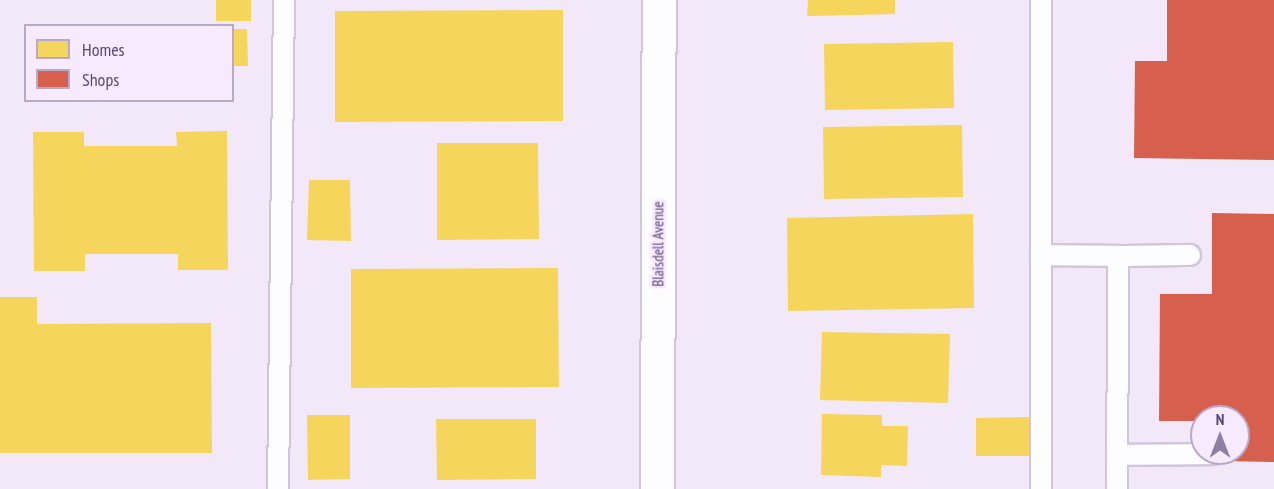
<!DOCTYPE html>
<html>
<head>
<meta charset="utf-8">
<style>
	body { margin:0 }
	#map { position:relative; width:1274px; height:489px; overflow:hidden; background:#f2e8f8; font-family:"PT Sans Narrow",sans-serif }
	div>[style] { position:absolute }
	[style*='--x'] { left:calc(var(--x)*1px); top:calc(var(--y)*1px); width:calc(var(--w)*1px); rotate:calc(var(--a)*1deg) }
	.homes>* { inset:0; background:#f6d55c }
	.shops>* { inset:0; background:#d6604d }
	.roads { filter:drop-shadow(2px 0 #d0c6d9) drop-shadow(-2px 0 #d0c6d9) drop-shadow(0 2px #d0c6d9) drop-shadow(0 -2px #d0c6d9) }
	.lane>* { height:20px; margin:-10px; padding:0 10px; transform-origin:10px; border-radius:10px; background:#fdfcfe }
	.secondary>* { height:33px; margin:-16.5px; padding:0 16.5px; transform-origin:16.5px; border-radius:16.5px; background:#fdfcfe }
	span { translate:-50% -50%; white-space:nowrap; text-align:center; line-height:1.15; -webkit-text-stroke:6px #f7eaff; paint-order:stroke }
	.street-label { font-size:15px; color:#5a4777 }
	.legend { position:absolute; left:24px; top:24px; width:210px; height:78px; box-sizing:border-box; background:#f7eaff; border:2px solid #b8a9c9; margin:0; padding:8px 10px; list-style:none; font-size:18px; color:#5a4777 }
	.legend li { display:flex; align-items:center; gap:12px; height:30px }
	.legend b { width:30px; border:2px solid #b8a9c9 }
	.north { position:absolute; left:1190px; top:405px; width:60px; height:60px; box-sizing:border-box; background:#f7eaff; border:2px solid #b8a9c9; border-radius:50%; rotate:0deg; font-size:16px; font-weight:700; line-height:24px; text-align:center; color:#5a4777 }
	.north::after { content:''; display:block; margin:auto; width:21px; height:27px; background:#8f7fa4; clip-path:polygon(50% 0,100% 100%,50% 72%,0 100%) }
</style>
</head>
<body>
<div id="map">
	<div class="homes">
		<div style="clip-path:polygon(216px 0,251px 0,251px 21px,216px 21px)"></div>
		<div style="clip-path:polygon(808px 0,895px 0,895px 14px,807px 16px)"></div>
		<div style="clip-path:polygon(563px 10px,563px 121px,335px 122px,335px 11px)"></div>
		<div style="clip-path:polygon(232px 29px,247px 29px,248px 66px,232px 66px)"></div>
		<div style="clip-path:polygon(953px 42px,954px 108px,825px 110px,824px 44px)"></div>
		<div style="clip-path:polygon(962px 125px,963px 197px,824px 199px,823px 127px)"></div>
		<div style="clip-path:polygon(227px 131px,228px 270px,178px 270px,178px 254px,85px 254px,85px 271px,34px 271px,33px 132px,84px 132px,84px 146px,177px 146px,176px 132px)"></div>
		<div style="clip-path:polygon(437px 143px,538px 143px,539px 239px,437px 240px)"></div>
		<div style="clip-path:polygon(309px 180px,350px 180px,351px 241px,307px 240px)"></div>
		<div style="clip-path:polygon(973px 214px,974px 308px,788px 311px,787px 218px)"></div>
		<div style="clip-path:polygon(558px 268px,559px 387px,351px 388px,351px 269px)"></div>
		<div style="clip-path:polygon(0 297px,37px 297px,37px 324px,211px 323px,212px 453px,0 453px)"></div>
		<div style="clip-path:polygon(822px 332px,950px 334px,948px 403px,820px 400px)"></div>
		<div style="clip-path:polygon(822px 414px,882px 415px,882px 426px,908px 426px,907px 466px,881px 465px,881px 477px,821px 475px)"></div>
		<div style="clip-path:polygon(307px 415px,350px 415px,350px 479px,308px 480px)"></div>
		<div style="clip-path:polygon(1031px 417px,1031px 456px,976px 456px,976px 418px)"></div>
		<div style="clip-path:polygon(436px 419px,536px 419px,536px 479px,437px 480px)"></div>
	</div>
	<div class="shops">
		<div style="clip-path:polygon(1167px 0,1274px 0,1274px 160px,1134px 158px,1135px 61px,1167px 61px)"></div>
		<div style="clip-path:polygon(1212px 213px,1274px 214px,1274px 462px,1224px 461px,1224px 453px,1238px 453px,1238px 417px,1202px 417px,1202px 421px,1159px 421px,1160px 294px,1212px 294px)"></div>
	</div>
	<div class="roads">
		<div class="lane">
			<div style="--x:1041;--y:0;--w:489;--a:90"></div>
			<div style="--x:1041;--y:255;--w:77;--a:0.7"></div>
			<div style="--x:1118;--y:256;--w:233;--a:90.2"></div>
			<div style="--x:1118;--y:256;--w:72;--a:-0.8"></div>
			<div style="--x:1117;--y:455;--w:96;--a:-0.6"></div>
			<div style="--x:278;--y:489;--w:489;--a:-89.3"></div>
		</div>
		<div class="secondary">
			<div style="--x:657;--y:489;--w:489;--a:-89.8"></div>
		</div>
	</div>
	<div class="street-label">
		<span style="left:658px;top:244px;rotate:-90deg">Blaisdell Avenue</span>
	</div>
	<ul class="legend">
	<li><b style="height:16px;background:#f6d55c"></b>Homes</li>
	<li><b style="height:16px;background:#d6604d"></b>Shops</li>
	</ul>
	<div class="north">N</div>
</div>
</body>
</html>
